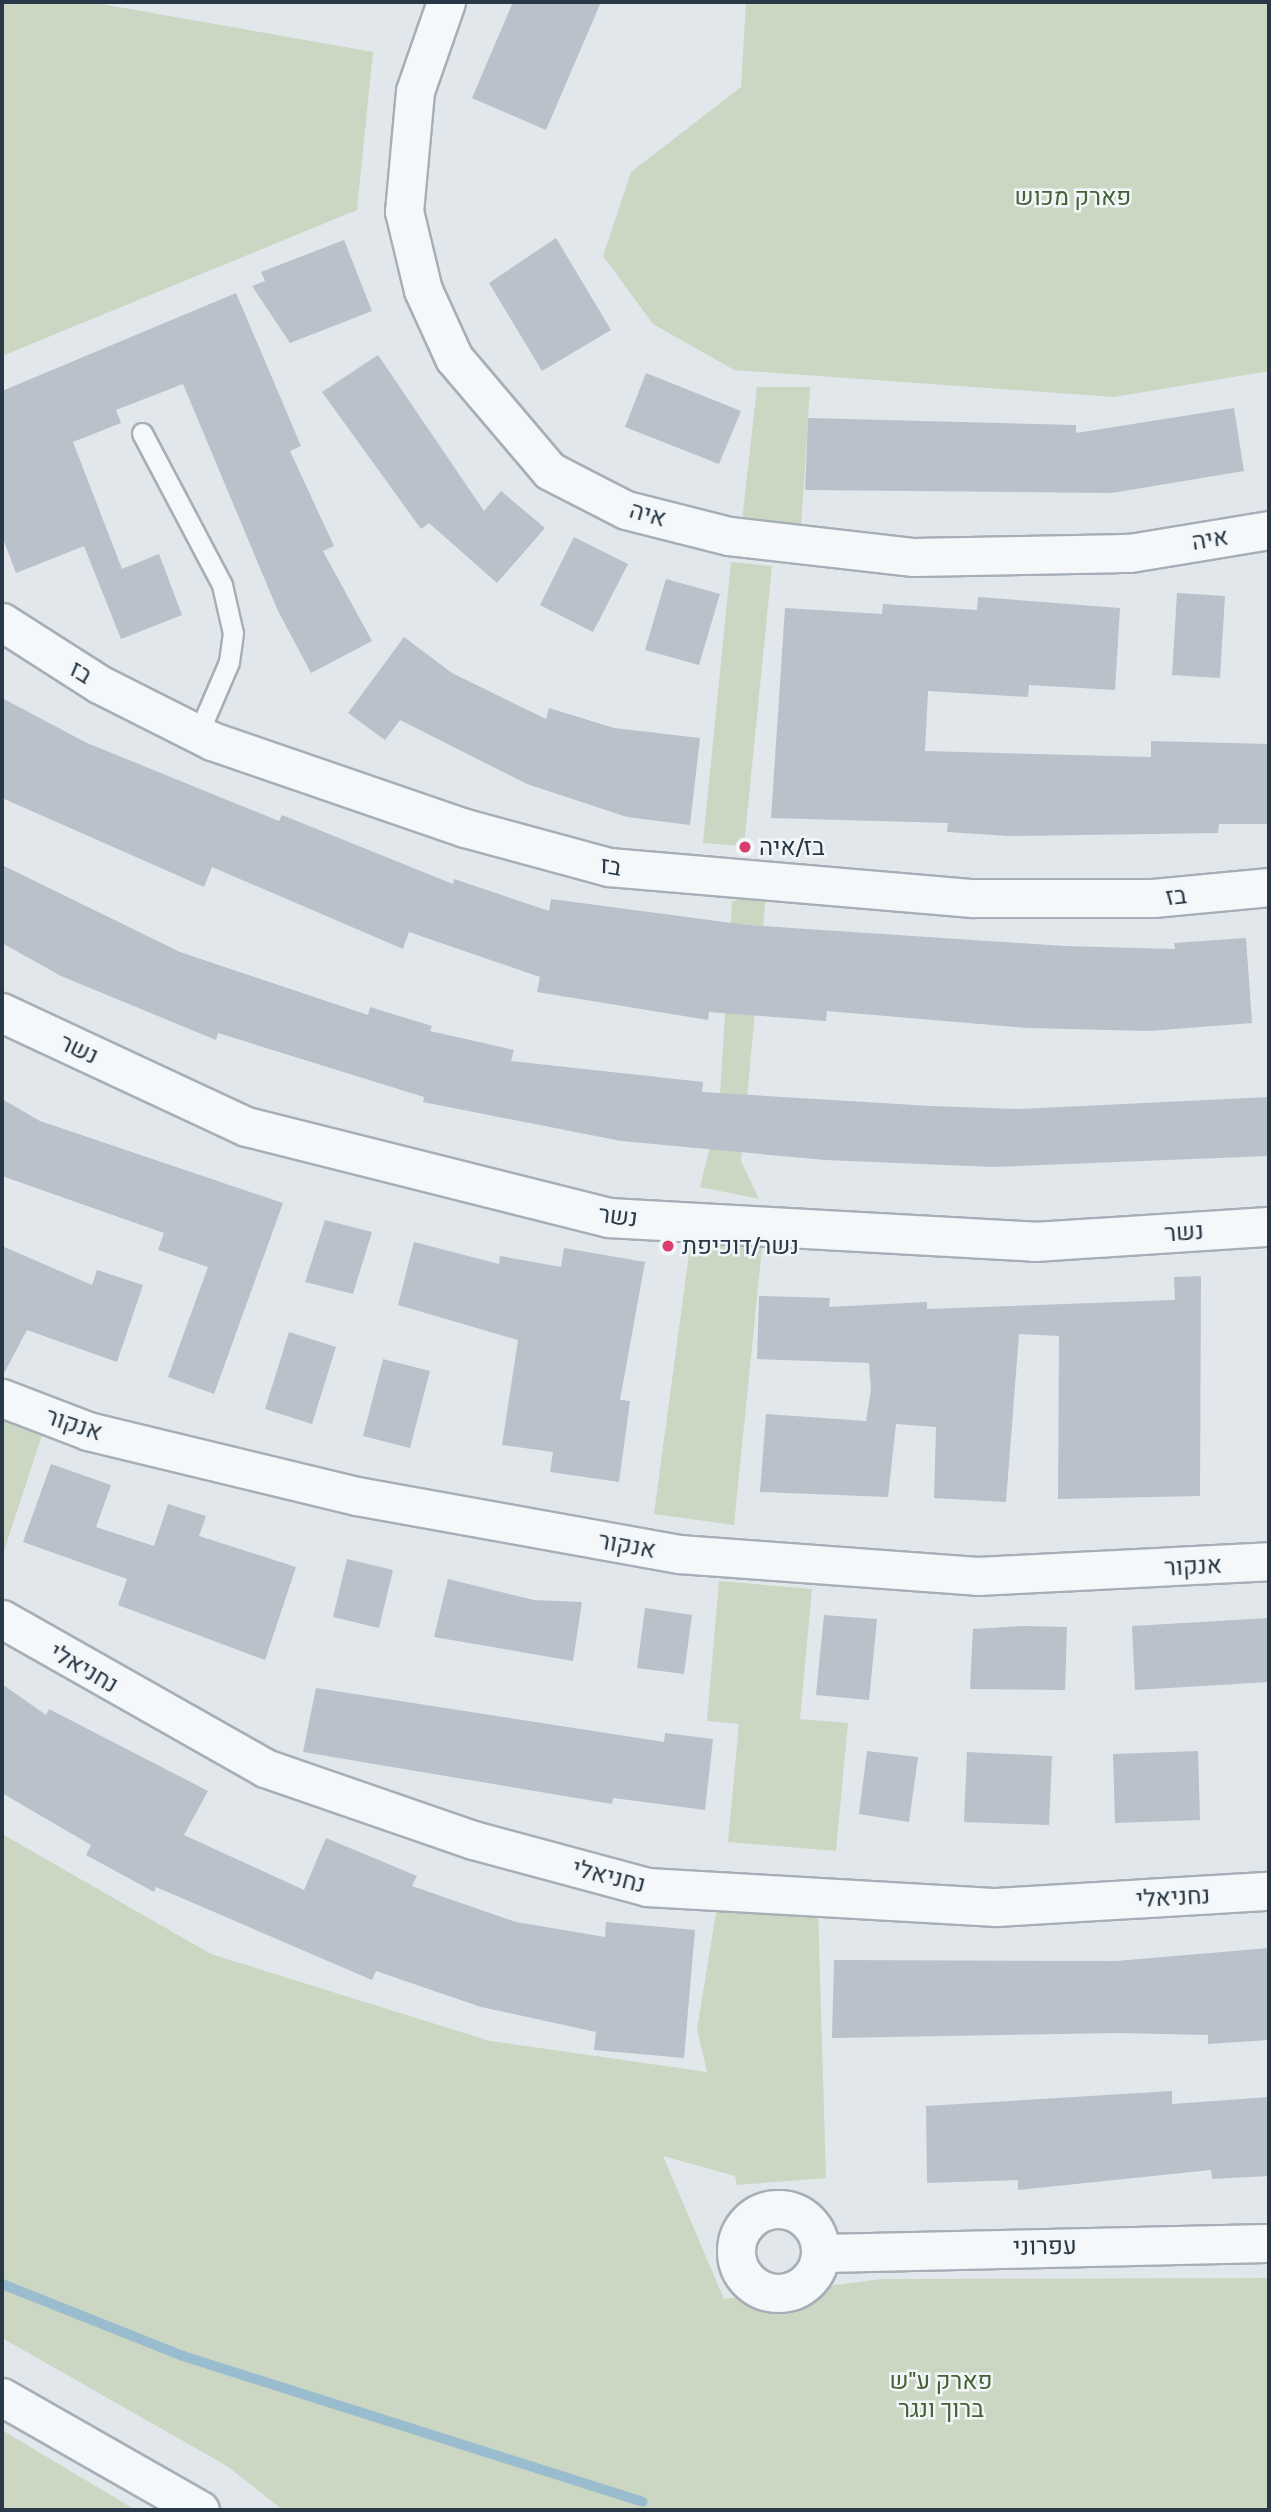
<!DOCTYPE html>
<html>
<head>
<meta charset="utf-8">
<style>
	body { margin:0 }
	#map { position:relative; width:1271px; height:2512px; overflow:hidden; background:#e2e7ec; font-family:Cabin,Heebo,sans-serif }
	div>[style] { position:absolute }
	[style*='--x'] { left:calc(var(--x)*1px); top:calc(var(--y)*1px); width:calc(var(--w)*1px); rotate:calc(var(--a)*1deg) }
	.green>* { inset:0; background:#cbd7c2 }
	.stream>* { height:10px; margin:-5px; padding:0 5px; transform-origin:5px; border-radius:5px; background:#9abccf }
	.building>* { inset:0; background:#b9c1ca }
	.roads { filter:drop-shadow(2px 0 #a6afb7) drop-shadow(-2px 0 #a6afb7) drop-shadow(0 2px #a6afb7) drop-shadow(0 -2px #a6afb7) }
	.service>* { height:19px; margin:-9.5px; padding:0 9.5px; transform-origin:9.5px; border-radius:9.5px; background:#f5f8fa }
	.minor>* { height:37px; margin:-18.5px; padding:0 18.5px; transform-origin:18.5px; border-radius:18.5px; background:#f5f8fa }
	.minor>.ring { margin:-18.5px; padding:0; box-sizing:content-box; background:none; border:37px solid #f5f8fa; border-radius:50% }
	.tertiary>* { height:38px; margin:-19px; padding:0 19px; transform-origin:19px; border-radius:19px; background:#f5f8fa }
	.dots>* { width:19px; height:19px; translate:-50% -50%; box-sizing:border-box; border:4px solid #f2f6f9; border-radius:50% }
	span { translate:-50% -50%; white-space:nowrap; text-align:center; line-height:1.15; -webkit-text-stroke:5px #f2f6f9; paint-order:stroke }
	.park-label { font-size:24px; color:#446334 }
	.street-label { font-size:24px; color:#283846 }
	.poi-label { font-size:24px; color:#283846 }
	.left { translate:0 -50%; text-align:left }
	.frame { position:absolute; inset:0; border:4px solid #283846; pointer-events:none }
</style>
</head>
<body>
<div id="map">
	<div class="green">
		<div style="clip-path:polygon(2px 2px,90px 2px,373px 52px,357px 210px,2px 356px)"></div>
		<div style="clip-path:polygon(746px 2px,1269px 2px,1269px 371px,1114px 397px,734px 370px,653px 324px,603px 256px,631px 172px,741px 87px)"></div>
		<div style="clip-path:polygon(757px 387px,810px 387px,801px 529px,742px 521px)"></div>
		<div style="clip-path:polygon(731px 562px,772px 566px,744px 846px,703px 843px)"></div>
		<div style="clip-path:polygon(767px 884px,741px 1161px,759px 1199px,700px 1187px,719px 1110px,732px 902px)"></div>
		<div style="clip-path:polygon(691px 1239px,762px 1248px,734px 1525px,654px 1514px)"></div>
		<div style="clip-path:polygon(2px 1417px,43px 1432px,2px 1557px)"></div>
		<div style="clip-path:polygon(719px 1581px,812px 1589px,800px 1719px,848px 1723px,836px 1851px,728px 1842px,739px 1724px,707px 1721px)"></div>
		<div style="clip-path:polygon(2px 1834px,211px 1954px,490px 2041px,707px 2072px,697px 2029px,717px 1907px,818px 1908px,826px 2178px,737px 2185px,735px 2176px,663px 2156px,724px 2299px,882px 2279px,1269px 2278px,1269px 2510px,283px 2510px,227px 2466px,2px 2338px)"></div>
		<div style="clip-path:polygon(2px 2430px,129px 2506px,136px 2510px,2px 2510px)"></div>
	</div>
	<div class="stream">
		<div style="--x:2;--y:2284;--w:195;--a:21.7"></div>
		<div style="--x:183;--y:2356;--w:482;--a:17.6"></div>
	</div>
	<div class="building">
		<div style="clip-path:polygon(513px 2px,601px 2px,546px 130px,472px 98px)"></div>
		<div style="clip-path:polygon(556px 238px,611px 330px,542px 371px,489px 283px)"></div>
		<div style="clip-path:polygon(344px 240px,372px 311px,290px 343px,252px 286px,265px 281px,261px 272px)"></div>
		<div style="clip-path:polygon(236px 293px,301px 446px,290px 451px,334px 546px,323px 551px,372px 641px,311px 673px,278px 611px,183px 384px,116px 410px,121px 423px,73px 442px,122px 569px,159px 554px,182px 615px,121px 639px,84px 546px,16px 573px,2px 536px,2px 391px)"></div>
		<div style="clip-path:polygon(378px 355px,484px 511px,501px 491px,545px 528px,497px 583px,429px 523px,421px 529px,322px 392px)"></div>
		<div style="clip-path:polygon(646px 373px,741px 411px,719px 464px,625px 427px)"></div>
		<div style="clip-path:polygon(1234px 408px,1244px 471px,1112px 493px,805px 490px,808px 418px,1076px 425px,1076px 433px)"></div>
		<div style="clip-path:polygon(574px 537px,628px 564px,593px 632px,540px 605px)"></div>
		<div style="clip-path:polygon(666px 579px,720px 594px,699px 665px,645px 650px)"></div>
		<div style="clip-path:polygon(1177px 593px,1225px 596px,1220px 678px,1172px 675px)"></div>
		<div style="clip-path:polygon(978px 597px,1120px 608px,1115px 690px,1029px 685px,1028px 697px,928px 691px,925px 751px,1151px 757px,1151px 741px,1269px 744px,1269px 824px,1219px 824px,1218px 833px,1009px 836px,947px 832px,948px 823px,771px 818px,785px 608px,882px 614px,883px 604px,977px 610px)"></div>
		<div style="clip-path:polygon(404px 637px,452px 673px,546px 719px,549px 708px,614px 728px,700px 738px,690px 825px,627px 817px,527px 784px,400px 720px,385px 740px,348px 713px)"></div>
		<div style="clip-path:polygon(2px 698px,87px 743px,279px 821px,282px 815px,453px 884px,454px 879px,549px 911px,551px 899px,747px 925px,1064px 946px,1175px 949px,1174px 943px,1246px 938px,1252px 1023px,1149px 1031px,1028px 1028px,827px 1011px,826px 1021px,709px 1012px,708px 1020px,537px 992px,540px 977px,409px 932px,403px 949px,212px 867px,204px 887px,2px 798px)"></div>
		<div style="clip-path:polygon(2px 865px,180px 952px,368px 1015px,370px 1007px,432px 1026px,430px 1031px,514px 1050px,511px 1061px,703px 1082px,702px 1092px,931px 1106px,1020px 1109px,1269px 1097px,1269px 1156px,994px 1167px,825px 1160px,621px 1141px,423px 1102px,424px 1097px,218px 1033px,216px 1040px,61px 976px,2px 943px)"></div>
		<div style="clip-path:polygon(2px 1099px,40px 1121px,283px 1203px,214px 1394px,168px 1377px,208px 1267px,158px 1250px,164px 1233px,2px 1176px)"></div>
		<div style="clip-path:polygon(325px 1220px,372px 1232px,353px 1294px,305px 1282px)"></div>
		<div style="clip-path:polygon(414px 1242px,499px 1264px,500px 1256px,561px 1267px,564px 1248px,645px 1262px,620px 1400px,630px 1401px,619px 1482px,550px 1472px,553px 1452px,502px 1445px,518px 1340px,398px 1305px)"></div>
		<div style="clip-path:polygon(2px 1246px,92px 1285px,97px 1270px,143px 1285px,117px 1362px,27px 1330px,2px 1377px)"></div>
		<div style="clip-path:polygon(1201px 1276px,1200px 1496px,1058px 1499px,1059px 1336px,1019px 1334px,1006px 1502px,934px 1498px,936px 1427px,896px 1424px,888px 1497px,760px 1492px,766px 1414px,866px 1421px,871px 1390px,869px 1363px,757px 1359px,759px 1296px,830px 1298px,829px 1307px,927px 1302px,927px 1309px,1175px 1300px,1174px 1277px)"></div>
		<div style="clip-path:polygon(289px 1332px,336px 1347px,312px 1424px,265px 1409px)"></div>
		<div style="clip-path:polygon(383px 1359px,430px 1371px,410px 1448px,363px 1436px)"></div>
		<div style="clip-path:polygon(51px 1464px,111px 1485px,96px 1527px,154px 1546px,168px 1504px,206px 1516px,199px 1536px,296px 1567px,265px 1660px,118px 1605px,127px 1579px,23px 1542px)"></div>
		<div style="clip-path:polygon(347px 1559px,393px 1570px,379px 1628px,333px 1617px)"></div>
		<div style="clip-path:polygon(448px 1579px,534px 1600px,582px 1602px,573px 1661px,434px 1637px)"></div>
		<div style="clip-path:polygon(645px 1608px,692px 1615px,684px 1674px,637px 1668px)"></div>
		<div style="clip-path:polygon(824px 1615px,877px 1619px,869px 1700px,816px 1695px)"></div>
		<div style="clip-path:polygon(1269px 1618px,1269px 1682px,1135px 1690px,1132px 1626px)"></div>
		<div style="clip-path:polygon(1024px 1626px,1067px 1627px,1065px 1690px,970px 1689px,973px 1629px)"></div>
		<div style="clip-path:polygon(2px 1684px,46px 1715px,49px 1709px,208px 1791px,184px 1835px,304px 1890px,326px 1838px,417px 1876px,412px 1886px,516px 1922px,605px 1937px,606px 1922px,695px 1930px,684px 2058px,594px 2050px,596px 2032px,481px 2007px,376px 1971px,372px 1980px,156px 1887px,154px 1892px,86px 1855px,91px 1845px,2px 1793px)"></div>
		<div style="clip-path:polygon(316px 1688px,664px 1742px,665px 1733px,713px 1739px,705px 1810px,613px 1798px,612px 1804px,303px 1752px)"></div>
		<div style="clip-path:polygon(867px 1751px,918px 1757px,909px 1822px,859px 1814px)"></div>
		<div style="clip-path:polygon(1198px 1751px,1200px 1820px,1115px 1823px,1113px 1754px)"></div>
		<div style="clip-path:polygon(967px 1752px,1052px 1756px,1049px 1825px,964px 1822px)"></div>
		<div style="clip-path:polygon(1269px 1948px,1269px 2040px,1208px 2044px,1208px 2035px,1117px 2033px,832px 2038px,834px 1960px,1116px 1961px)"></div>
		<div style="clip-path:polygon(1172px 2091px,1172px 2104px,1269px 2097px,1269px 2176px,1212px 2179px,1211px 2170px,1018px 2190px,1018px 2180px,927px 2183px,926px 2106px)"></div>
	</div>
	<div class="roads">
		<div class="service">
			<div style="--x:142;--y:433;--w:172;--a:62.2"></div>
			<div style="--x:222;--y:585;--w:49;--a:77.1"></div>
			<div style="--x:233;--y:633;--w:29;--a:98"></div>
			<div style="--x:229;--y:662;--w:78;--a:113.3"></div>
		</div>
		<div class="minor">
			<div style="--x:446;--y:2;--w:94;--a:109.2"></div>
			<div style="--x:415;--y:91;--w:121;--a:95.2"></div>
			<div style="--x:404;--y:211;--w:81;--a:76.5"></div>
			<div style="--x:423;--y:290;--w:75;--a:65.5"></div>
			<div style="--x:454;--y:358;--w:148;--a:49.7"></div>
			<div style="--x:550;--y:471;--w:85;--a:27.2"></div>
			<div style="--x:626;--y:510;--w:106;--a:14.2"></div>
			<div style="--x:729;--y:536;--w:186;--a:6.5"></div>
			<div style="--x:914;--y:557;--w:216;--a:-1.1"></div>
			<div style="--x:1130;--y:553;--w:141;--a:-9.4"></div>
			<div style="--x:2;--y:622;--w:115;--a:32.6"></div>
			<div style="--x:99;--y:684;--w:127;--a:26.8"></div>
			<div style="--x:212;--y:741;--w:268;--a:19"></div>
			<div style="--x:465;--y:828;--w:149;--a:15.2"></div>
			<div style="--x:609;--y:867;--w:365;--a:4.9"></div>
			<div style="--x:973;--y:898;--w:180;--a:0"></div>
			<div style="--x:1153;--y:898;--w:117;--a:-5.4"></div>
			<div style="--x:2;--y:1398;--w:92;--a:21"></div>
			<div style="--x:88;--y:1431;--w:277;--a:13.6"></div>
			<div style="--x:357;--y:1496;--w:327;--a:10.2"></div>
			<div style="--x:679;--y:1554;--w:299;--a:4.2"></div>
			<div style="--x:977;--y:1576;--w:292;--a:-2.9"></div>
			<div style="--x:2;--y:1619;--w:302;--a:29.5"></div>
			<div style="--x:265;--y:1768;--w:220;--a:19.1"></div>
			<div style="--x:473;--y:1840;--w:180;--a:15.1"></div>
			<div style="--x:647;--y:1887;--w:350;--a:3.3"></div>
			<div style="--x:996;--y:1907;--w:273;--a:-3.4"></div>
			<div class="ring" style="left:736px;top:2209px;width:47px;height:47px"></div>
			<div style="--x:821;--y:2253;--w:448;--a:-1.3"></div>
			<div style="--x:2;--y:2397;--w:228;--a:29.7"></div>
		</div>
		<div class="tertiary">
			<div style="--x:2;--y:1013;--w:270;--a:25"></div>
			<div style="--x:247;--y:1127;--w:373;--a:14.1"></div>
			<div style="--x:609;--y:1218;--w:427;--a:3.2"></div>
			<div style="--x:1035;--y:1242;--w:234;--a:-3.7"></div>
		</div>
	</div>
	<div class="dots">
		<div style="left:745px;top:847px;background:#dc3c6d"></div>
		<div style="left:668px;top:1246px;background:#dc3c6d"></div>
	</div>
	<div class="park-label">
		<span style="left:1073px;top:197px">פארק מכוש</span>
		<span style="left:941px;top:2395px">פארק ע"ש<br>ברוך ונגר</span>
	</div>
	<div class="street-label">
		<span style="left:648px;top:514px;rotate:16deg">איה</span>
		<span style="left:1210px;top:539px;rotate:-9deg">איה</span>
		<span style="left:81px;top:672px;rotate:32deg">בז</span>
		<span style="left:611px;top:866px;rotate:10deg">בז</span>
		<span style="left:1176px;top:896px;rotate:-6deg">בז</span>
		<span style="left:79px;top:1049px;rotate:25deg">נשר</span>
		<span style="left:618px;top:1216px;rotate:7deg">נשר</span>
		<span style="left:1184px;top:1232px;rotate:-4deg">נשר</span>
		<span style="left:74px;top:1424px;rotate:18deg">אנקור</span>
		<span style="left:627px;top:1545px;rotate:10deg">אנקור</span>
		<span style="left:1193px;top:1566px;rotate:-3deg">אנקור</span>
		<span style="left:84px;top:1668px;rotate:30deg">נחניאלי</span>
		<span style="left:609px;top:1876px;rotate:14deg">נחניאלי</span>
		<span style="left:1173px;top:1897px;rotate:-3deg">נחניאלי</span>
		<span style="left:1045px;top:2246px;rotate:-1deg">עפרוני</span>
	</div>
	<div class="poi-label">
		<span class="left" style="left:759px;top:847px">בז/איה</span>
		<span class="left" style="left:682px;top:1246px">נשר/דוכיפת</span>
	</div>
	<div class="frame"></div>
</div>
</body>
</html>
